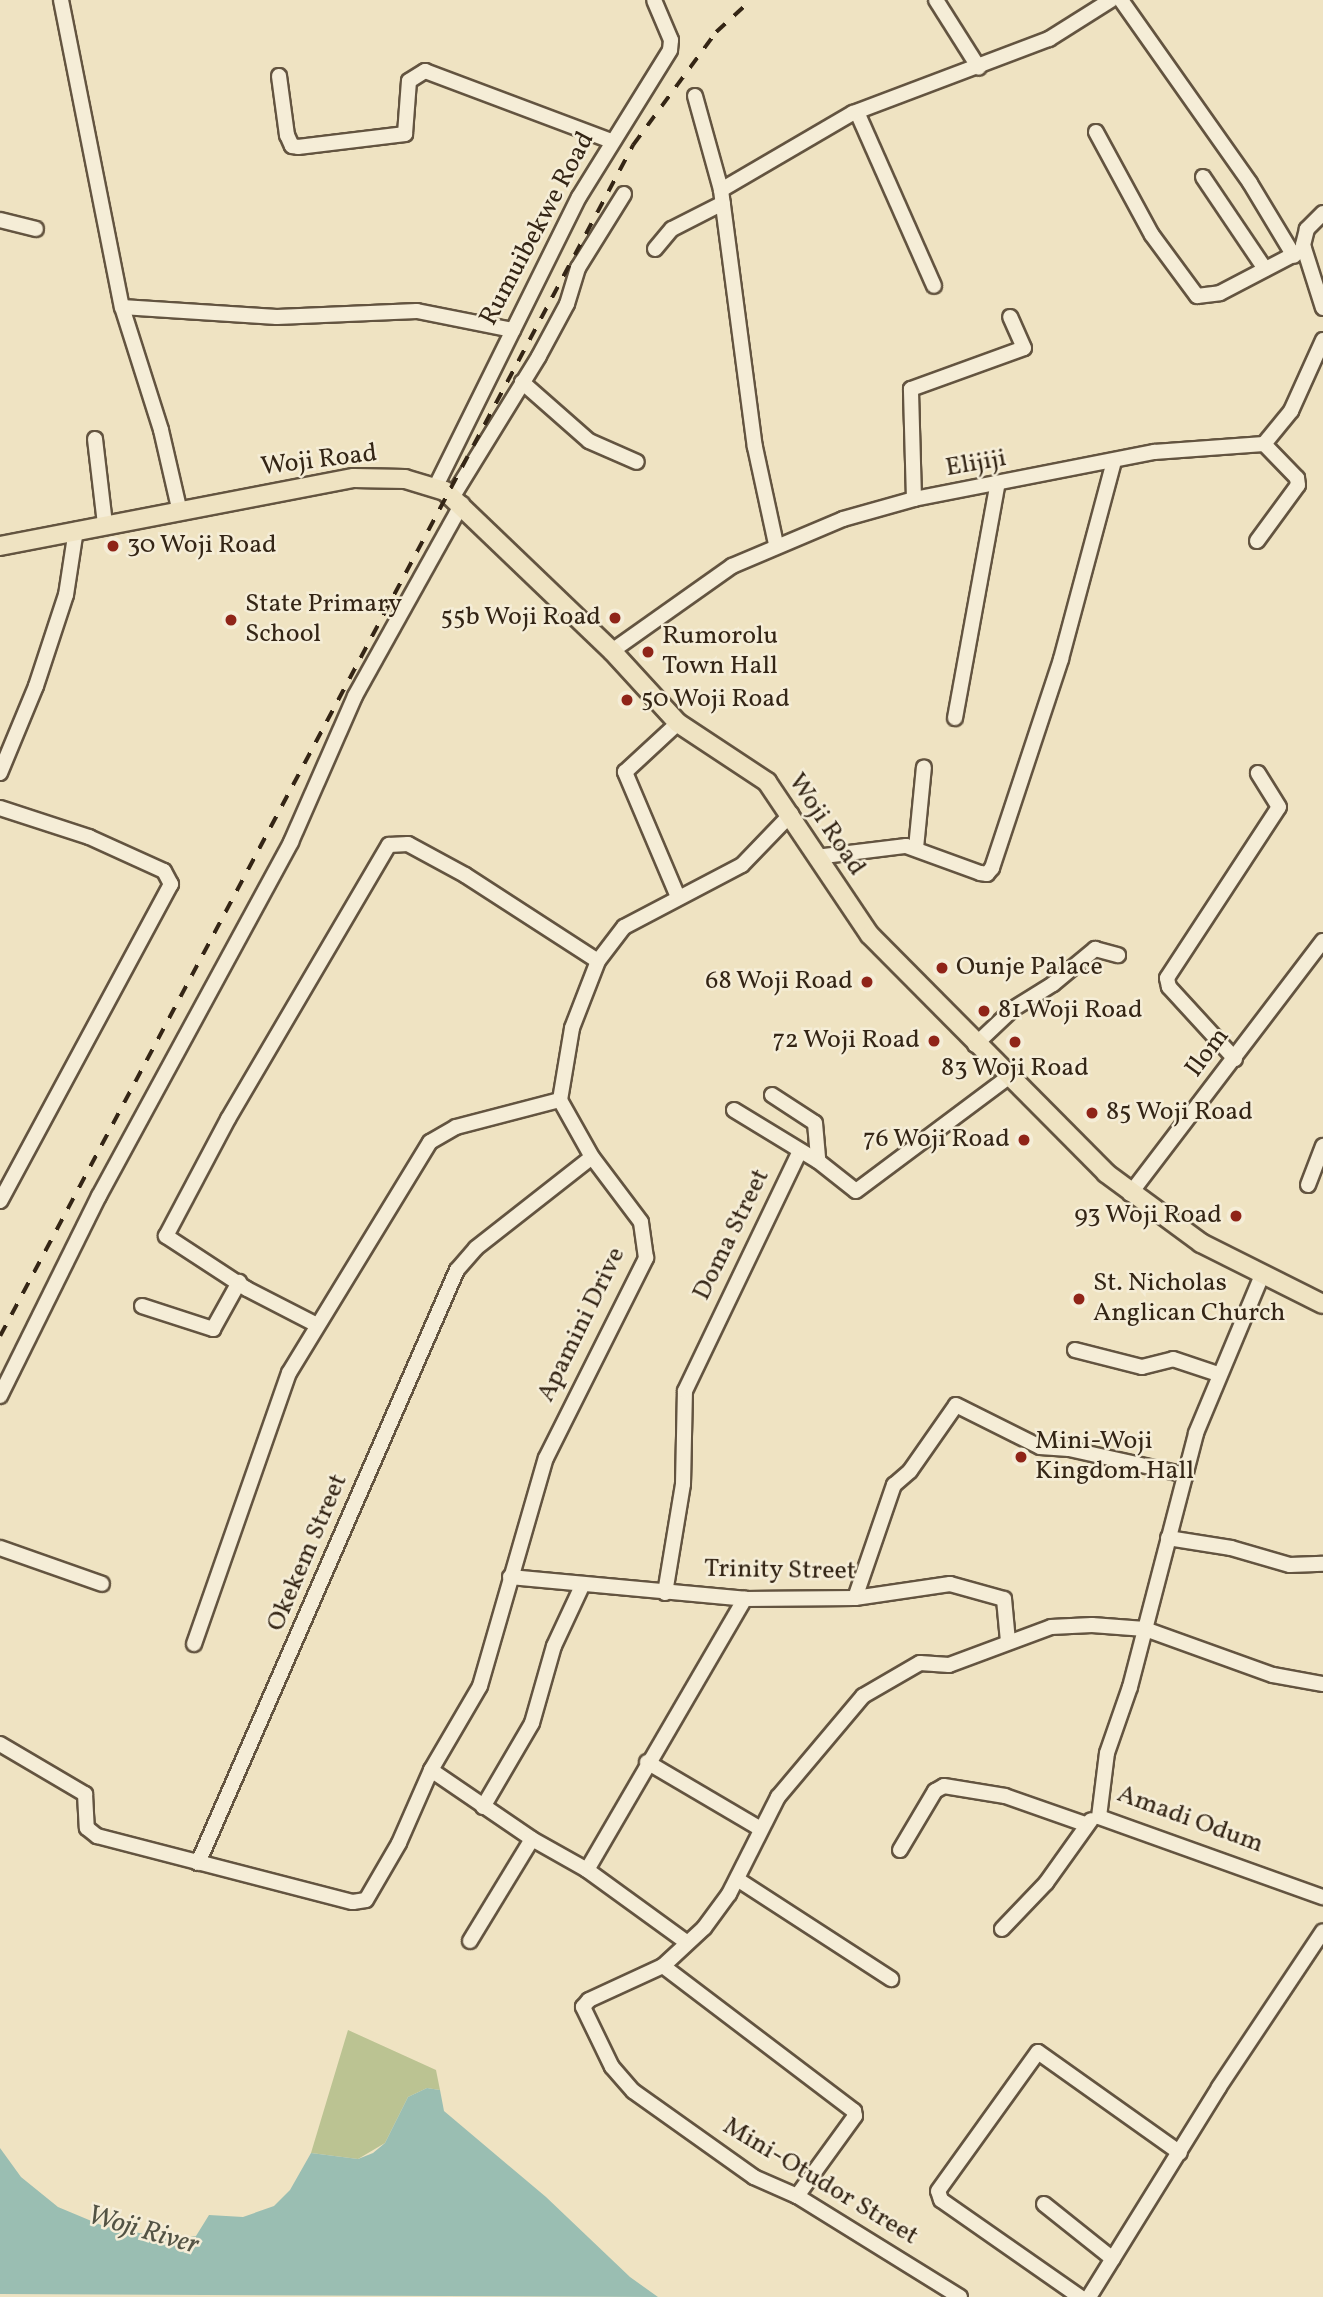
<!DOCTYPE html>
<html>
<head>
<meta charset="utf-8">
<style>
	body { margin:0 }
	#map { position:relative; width:1323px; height:2297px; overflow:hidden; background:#efe3c2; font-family:Vollkorn,serif }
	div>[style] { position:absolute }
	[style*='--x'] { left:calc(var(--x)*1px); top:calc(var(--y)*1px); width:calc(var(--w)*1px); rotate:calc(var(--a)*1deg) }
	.green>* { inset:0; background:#bbc392 }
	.water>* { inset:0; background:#9abeb2 }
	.roads { filter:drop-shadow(2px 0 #635440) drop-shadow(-2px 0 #635440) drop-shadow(0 2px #635440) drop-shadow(0 -2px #635440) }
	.minor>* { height:14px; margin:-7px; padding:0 7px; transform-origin:7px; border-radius:7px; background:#f5edd7 }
	.major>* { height:18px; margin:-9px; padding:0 9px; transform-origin:9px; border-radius:9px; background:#efe3c2 }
	.rail>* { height:3.5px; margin-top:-1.75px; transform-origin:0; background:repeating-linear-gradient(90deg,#342515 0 12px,transparent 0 24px) }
	.dots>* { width:19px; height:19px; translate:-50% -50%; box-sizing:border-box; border:4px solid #f5edd7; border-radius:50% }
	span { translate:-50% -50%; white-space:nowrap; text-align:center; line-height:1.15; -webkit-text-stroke:5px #f5edd7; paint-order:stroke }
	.street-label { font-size:26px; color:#342515 }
	.poi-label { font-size:26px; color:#342515 }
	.left { translate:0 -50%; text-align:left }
	.right { translate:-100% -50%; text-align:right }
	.water-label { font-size:28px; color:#535344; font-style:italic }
</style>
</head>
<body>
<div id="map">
	<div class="green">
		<div style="clip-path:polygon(348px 2030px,436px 2070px,440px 2090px,427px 2088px,408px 2097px,385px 2143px,358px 2159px,311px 2153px)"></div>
	</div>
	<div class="water">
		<div style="clip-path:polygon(427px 2088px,440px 2090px,444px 2111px,546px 2197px,630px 2277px,658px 2297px,0 2294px,0 2148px,21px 2177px,58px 2207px,101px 2225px,173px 2240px,196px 2236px,209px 2215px,243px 2217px,274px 2206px,290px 2190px,311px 2153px,358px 2159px,373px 2153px,385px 2143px,408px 2097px)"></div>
	</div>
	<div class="roads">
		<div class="minor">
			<div style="--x:61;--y:0;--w:313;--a:78.8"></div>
			<div style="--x:122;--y:307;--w:129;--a:72.4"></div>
			<div style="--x:161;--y:430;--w:80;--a:77"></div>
			<div style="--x:936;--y:0;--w:80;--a:57.7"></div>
			<div style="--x:1121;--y:0;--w:224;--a:54.8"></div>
			<div style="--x:1250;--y:183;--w:85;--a:58.9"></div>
			<div style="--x:279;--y:76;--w:60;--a:82.3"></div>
			<div style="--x:287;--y:135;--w:12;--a:66"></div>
			<div style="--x:292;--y:146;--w:6;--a:9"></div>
			<div style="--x:298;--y:147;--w:108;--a:-6.9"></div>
			<div style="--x:405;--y:134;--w:53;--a:-85.7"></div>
			<div style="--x:409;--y:81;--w:19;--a:-32"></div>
			<div style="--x:425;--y:71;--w:199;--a:20.6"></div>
			<div style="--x:695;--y:96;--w:98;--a:74.5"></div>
			<div style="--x:721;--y:190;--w:259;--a:82.5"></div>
			<div style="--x:755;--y:447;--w:99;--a:77.8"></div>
			<div style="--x:857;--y:112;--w:190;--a:66.1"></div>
			<div style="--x:1096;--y:132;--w:117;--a:61.5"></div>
			<div style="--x:1152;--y:235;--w:76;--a:53.6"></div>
			<div style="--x:1197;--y:296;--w:23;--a:-7"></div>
			<div style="--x:1220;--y:293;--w:95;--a:-27.6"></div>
			<div style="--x:1203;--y:177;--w:111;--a:56"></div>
			<div style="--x:721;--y:190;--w:153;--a:-30.3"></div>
			<div style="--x:853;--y:113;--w:210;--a:-20.7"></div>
			<div style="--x:1049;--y:39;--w:73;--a:-32.2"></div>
			<div style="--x:1323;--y:213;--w:23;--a:135"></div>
			<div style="--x:1307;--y:229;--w:16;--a:104"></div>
			<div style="--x:1303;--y:245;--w:66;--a:72.4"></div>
			<div style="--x:0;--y:220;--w:37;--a:14"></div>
			<div style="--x:655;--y:249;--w:26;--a:-50"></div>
			<div style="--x:672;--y:229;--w:57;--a:-27"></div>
			<div style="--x:122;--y:307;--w:155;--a:3.7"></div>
			<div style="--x:277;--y:317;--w:140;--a:-2.5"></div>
			<div style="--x:417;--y:311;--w:98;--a:11.2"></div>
			<div style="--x:522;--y:382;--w:89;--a:41.4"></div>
			<div style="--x:589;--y:441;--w:52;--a:23.6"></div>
			<div style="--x:95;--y:439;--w:86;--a:83.3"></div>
			<div style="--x:436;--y:486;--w:322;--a:-63.7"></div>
			<div style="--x:579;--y:197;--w:173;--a:-58.2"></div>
			<div style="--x:670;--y:50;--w:10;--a:-84"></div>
			<div style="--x:671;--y:40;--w:43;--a:-113"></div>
			<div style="--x:453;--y:496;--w:164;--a:-58.4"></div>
			<div style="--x:539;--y:356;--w:59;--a:-61.7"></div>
			<div style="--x:567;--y:304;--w:38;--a:-73"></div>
			<div style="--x:578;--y:268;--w:87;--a:-58.1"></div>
			<div style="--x:914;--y:499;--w:110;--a:-91.6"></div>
			<div style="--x:911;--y:389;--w:120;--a:-19.9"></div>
			<div style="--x:1024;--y:348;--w:34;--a:-114"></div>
			<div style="--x:1257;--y:541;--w:69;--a:-53.8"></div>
			<div style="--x:1298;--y:485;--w:7;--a:-98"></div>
			<div style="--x:1297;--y:478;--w:47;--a:-134.1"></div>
			<div style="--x:612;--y:651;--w:147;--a:-35.3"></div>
			<div style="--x:732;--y:566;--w:121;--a:-22.9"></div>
			<div style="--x:843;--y:519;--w:74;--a:-15.7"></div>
			<div style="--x:914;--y:499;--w:245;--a:-11.1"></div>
			<div style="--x:1154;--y:452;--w:110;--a:-4.2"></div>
			<div style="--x:1264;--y:444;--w:43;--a:-50.7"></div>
			<div style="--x:1291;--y:411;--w:78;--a:-65.7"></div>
			<div style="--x:955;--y:718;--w:236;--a:-79.7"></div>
			<div style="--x:0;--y:773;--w:94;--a:-67.5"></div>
			<div style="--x:36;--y:686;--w:96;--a:-71.8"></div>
			<div style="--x:66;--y:595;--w:66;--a:-81.3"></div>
			<div style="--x:0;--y:808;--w:94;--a:18"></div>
			<div style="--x:89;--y:837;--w:82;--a:24.4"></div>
			<div style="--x:164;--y:871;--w:15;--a:62"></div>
			<div style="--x:171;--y:884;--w:360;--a:118.3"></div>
			<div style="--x:916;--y:848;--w:81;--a:-84.4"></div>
			<div style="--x:816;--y:857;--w:91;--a:-7"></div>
			<div style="--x:906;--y:846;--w:79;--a:20"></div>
			<div style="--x:980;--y:873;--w:7;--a:8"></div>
			<div style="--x:987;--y:874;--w:8;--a:-50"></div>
			<div style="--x:992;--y:868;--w:220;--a:-71.7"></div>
			<div style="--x:1061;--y:659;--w:205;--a:-75"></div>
			<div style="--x:678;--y:897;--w:136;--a:-113"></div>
			<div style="--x:625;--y:772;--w:72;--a:-42.8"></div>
			<div style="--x:975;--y:1045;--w:52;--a:-43.5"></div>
			<div style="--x:1013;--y:1009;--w:47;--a:-32"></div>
			<div style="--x:1053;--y:984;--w:55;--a:-39.8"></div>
			<div style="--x:1095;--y:949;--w:24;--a:15"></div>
			<div style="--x:1235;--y:1059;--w:98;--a:-132.5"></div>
			<div style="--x:1169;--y:987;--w:9;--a:-103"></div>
			<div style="--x:1167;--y:978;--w:204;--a:-56.8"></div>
			<div style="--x:1279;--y:807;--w:40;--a:-122"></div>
			<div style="--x:772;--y:1095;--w:51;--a:33.1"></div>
			<div style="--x:815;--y:1123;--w:38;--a:85"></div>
			<div style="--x:734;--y:1110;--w:98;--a:31.3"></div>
			<div style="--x:818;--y:1161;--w:48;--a:38.3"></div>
			<div style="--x:856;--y:1191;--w:189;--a:-36.8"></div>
			<div style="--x:1308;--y:1185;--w:42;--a:-69"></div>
			<div style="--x:1130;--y:1194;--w:318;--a:-52.7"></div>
			<div style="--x:142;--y:1306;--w:75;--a:17.9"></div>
			<div style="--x:213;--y:1329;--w:54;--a:-61"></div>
			<div style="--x:317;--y:1325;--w:79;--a:-152.8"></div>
			<div style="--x:247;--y:1289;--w:97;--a:-146.8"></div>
			<div style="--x:166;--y:1236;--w:132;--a:-62.1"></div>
			<div style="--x:228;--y:1119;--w:318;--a:-59.6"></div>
			<div style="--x:389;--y:845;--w:19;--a:-3"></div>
			<div style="--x:408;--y:844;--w:65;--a:28.5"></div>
			<div style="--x:465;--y:875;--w:158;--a:32.9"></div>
			<div style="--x:1075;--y:1350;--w:69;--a:14.2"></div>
			<div style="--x:1142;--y:1367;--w:32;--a:-14"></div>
			<div style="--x:1173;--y:1359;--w:47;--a:18.4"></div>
			<div style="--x:0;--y:1396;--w:223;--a:-63.7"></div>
			<div style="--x:99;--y:1196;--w:403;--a:-61.5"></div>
			<div style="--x:291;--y:842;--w:159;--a:-66.3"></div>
			<div style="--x:355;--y:696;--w:220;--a:-60.9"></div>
			<div style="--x:1168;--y:1538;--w:64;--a:9"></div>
			<div style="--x:1231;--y:1548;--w:61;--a:16.1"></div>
			<div style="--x:1290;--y:1565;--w:33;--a:-2"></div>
			<div style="--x:0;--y:1548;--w:108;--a:19.4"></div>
			<div style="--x:510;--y:1577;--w:236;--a:5.3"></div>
			<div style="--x:745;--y:1599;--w:110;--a:-0.5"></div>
			<div style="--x:855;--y:1598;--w:96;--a:-8.4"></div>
			<div style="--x:950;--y:1584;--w:56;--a:15.5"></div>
			<div style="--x:1004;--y:1599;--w:42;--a:84.6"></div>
			<div style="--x:665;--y:1593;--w:110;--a:-80.6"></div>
			<div style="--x:683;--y:1484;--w:93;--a:-88.8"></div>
			<div style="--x:685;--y:1391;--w:266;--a:-64.4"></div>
			<div style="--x:855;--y:1598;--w:120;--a:-71"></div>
			<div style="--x:894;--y:1485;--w:21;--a:-41"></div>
			<div style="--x:910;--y:1471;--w:80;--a:-55.1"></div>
			<div style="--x:956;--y:1405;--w:94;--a:26.6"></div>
			<div style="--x:1040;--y:1447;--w:29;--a:4"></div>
			<div style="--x:1069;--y:1449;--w:120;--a:12.5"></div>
			<div style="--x:194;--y:1644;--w:287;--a:-70.7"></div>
			<div style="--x:289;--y:1373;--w:271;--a:-58.6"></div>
			<div style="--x:430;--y:1142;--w:30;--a:-30"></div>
			<div style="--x:456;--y:1127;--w:107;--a:-14.6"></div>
			<div style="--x:0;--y:1744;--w:99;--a:30.5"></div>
			<div style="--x:85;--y:1794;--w:34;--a:87"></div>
			<div style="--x:87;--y:1828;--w:13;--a:39"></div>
			<div style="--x:97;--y:1836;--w:264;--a:14.5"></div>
			<div style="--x:353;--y:1902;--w:13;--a:-9"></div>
			<div style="--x:366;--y:1900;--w:66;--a:-59.9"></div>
			<div style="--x:399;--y:1843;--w:80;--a:-66.3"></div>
			<div style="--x:431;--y:1770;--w:97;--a:-59.7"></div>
			<div style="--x:480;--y:1686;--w:237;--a:-73.9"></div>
			<div style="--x:546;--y:1458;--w:224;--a:-63.4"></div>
			<div style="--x:646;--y:1258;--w:36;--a:-98"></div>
			<div style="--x:641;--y:1222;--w:81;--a:-127"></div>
			<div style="--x:592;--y:1157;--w:65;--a:-119.3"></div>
			<div style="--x:560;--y:1100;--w:73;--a:-80.5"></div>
			<div style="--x:572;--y:1028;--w:72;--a:-68.8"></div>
			<div style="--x:598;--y:961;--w:43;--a:-52.6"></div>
			<div style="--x:624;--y:927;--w:133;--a:-27.7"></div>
			<div style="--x:742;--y:865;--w:71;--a:-46.1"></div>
			<div style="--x:647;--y:1762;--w:130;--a:30.5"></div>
			<div style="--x:431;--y:1770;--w:122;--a:34.3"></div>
			<div style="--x:532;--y:1839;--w:63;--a:29.4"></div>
			<div style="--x:587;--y:1870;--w:122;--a:36"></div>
			<div style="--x:483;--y:1807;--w:97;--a:-59.7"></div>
			<div style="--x:532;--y:1723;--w:80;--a:-74.1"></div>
			<div style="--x:554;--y:1646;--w:66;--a:-65"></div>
			<div style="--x:1099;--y:1817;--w:64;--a:-82.9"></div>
			<div style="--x:1107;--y:1753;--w:70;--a:-70.8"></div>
			<div style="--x:1130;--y:1687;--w:262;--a:-75.4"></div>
			<div style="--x:1196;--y:1433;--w:171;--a:-67.3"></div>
			<div style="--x:1099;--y:1817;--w:238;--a:19.7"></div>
			<div style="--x:900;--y:1850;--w:69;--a:-59.3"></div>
			<div style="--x:935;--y:1791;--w:10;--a:-29"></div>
			<div style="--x:944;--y:1786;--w:62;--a:9.3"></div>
			<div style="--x:1005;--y:1796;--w:85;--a:19.3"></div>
			<div style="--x:198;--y:1863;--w:647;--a:-66.41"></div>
			<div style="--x:457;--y:1270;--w:29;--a:-49"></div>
			<div style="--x:476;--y:1248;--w:147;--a:-38.1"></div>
			<div style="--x:587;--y:1870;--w:314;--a:-59.8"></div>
			<div style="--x:737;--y:1879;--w:184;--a:33"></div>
			<div style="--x:1002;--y:1929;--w:64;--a:-46.3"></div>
			<div style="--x:1046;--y:1883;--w:77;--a:-54.5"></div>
			<div style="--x:470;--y:1941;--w:119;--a:-58.7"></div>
			<div style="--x:663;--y:1966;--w:240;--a:37.2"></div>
			<div style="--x:854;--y:2111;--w:5;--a:79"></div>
			<div style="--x:855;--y:2116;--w:99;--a:125.9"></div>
			<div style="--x:1044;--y:2204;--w:88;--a:38.6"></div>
			<div style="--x:960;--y:2297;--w:192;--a:-148.2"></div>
			<div style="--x:797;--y:2196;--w:47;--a:-156.2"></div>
			<div style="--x:754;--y:2177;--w:148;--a:-144.6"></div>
			<div style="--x:633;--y:2091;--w:32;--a:-131"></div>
			<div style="--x:612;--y:2067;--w:67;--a:-115.8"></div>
			<div style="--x:583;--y:2007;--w:9;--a:-49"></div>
			<div style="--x:589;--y:2000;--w:81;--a:-24.7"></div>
			<div style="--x:663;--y:1966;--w:56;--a:-42.8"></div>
			<div style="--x:704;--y:1928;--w:42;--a:-53.7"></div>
			<div style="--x:729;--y:1894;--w:109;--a:-63.2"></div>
			<div style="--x:778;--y:1797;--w:132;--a:-49.9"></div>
			<div style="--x:863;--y:1696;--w:66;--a:-30.1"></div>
			<div style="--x:920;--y:1663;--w:29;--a:4"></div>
			<div style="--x:949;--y:1665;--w:109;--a:-20.4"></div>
			<div style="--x:1051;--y:1627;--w:41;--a:-2.8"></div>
			<div style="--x:1092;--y:1625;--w:53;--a:4.3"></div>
			<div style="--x:1145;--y:1629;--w:136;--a:19.8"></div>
			<div style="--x:1273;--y:1675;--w:51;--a:10.2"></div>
			<div style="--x:1080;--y:2297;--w:169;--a:-145.1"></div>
			<div style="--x:941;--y:2200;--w:9;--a:-108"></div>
			<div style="--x:938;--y:2191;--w:171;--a:-54.3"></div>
			<div style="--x:1038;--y:2052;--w:174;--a:35.4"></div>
			<div style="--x:1089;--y:2297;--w:247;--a:-58.2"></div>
			<div style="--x:1219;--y:2087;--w:187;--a:-56.3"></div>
		</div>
		<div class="major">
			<div style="--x:0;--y:546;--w:360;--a:-10.9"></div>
			<div style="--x:354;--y:478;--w:51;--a:1.1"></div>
			<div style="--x:405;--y:479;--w:42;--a:16.7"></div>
			<div style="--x:445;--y:491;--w:231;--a:43.8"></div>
			<div style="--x:612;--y:651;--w:98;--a:47.5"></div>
			<div style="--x:678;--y:723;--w:107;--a:33.5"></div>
			<div style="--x:767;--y:782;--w:184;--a:56.1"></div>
			<div style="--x:870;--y:935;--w:335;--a:45.2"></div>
			<div style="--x:1106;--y:1173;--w:118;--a:36.4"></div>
			<div style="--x:1201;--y:1243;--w:136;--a:26.6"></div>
		</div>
	</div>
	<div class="rail">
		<div style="--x:0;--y:1336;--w:1349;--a:-62.01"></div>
		<div style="--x:633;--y:145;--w:140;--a:-53.7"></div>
		<div style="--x:716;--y:32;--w:47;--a:-42.4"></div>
	</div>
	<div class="dots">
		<div style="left:113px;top:546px;background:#8f2418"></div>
		<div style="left:615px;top:618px;background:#8f2418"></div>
		<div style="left:231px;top:620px;background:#8f2418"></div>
		<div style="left:648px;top:652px;background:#8f2418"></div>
		<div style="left:627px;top:700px;background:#8f2418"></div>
		<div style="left:942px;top:968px;background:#8f2418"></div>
		<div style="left:867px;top:982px;background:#8f2418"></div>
		<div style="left:984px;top:1011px;background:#8f2418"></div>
		<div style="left:934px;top:1041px;background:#8f2418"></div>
		<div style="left:1015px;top:1042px;background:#8f2418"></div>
		<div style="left:1092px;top:1113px;background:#8f2418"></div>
		<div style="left:1024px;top:1140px;background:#8f2418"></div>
		<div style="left:1236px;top:1216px;background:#8f2418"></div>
		<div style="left:1079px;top:1299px;background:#8f2418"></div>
		<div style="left:1021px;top:1457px;background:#8f2418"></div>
	</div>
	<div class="street-label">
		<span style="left:538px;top:229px;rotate:-62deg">Rumuibekwe Road</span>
		<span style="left:319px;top:461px;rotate:-7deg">Woji Road</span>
		<span style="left:976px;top:464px;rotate:-10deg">Elijiji</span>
		<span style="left:826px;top:825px;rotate:56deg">Woji Road</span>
		<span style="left:1208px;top:1053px;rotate:-53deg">Ilom</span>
		<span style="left:732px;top:1235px;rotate:-64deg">Doma Street</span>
		<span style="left:582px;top:1325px;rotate:-64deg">Apamini Drive</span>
		<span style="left:308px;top:1553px;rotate:-67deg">Okekem Street</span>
		<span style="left:780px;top:1571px;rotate:1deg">Trinity Street</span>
		<span style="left:1190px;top:1820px;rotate:20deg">Amadi Odum</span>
		<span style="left:820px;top:2182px;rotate:31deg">Mini-Otudor Street</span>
	</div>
	<div class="poi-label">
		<span class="left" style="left:127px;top:546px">30 Woji Road</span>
		<span class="left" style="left:245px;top:620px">State Primary<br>School</span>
		<span class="right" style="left:601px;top:618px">55b Woji Road</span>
		<span class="left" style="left:662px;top:652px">Rumorolu<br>Town Hall</span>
		<span class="left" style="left:641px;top:700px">50 Woji Road</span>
		<span class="left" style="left:956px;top:968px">Ounje Palace</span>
		<span class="right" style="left:853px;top:982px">68 Woji Road</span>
		<span class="left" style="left:998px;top:1011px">81 Woji Road</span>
		<span class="right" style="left:920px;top:1041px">72 Woji Road</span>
		<span style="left:1015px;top:1069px">83 Woji Road</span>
		<span class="left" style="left:1106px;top:1113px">85 Woji Road</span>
		<span class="right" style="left:1010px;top:1140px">76 Woji Road</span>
		<span class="right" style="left:1222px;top:1216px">93 Woji Road</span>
		<span class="left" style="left:1093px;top:1299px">St. Nicholas<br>Anglican Church</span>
		<span class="left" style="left:1035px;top:1457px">Mini-Woji<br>Kingdom Hall</span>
	</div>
	<div class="water-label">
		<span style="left:143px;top:2231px;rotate:16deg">Woji River</span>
	</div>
</div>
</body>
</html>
